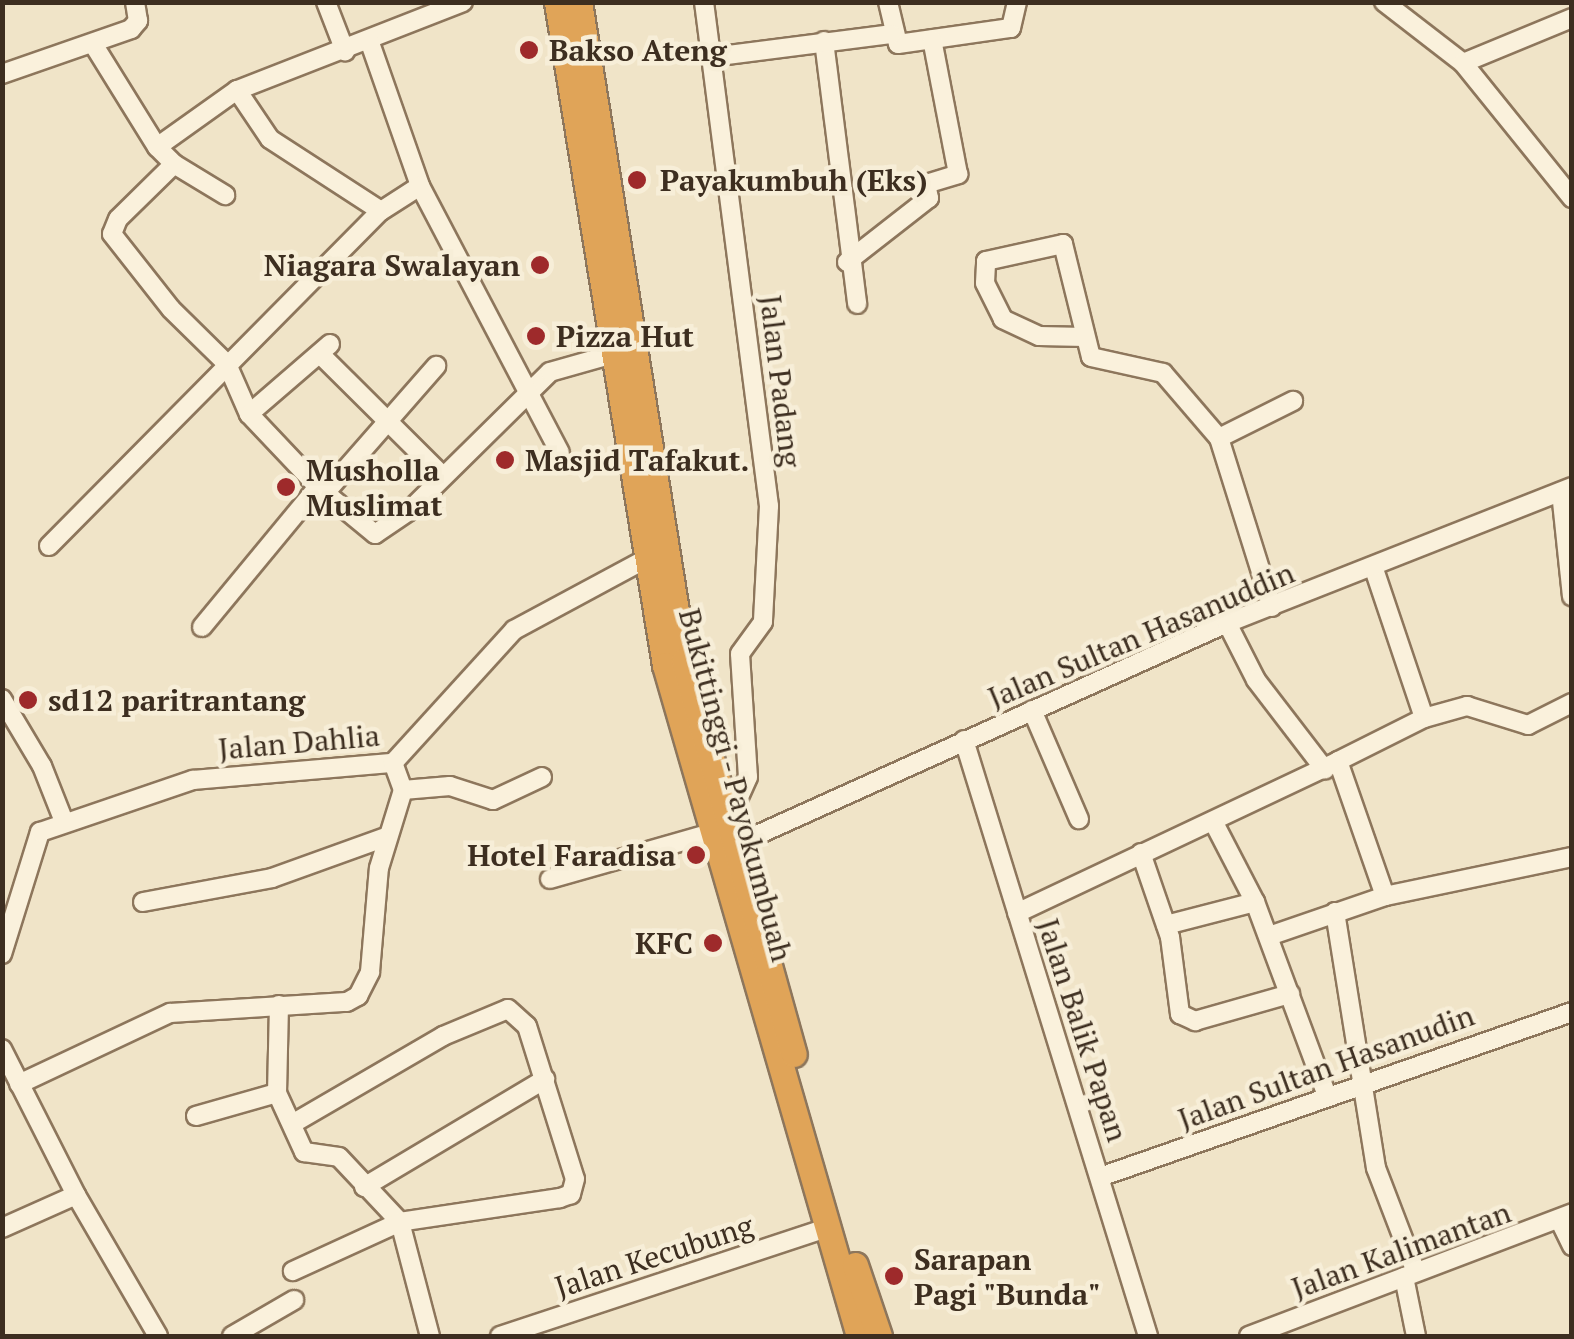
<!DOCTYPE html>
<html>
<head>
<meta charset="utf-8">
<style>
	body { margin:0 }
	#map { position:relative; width:1574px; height:1339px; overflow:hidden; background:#f0e4c8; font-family:"PT Serif",serif }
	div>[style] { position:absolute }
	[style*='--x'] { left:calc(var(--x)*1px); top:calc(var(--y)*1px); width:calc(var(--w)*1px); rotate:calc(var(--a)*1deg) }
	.roads { filter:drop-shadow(2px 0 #8d765c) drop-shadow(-2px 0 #8d765c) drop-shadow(0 2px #8d765c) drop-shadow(0 -2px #8d765c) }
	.minor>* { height:18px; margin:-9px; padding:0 9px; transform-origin:9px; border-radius:9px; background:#faf1dc }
	.highway>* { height:25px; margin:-12.5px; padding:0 12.5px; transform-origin:12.5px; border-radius:12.5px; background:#e0a458 }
	.dots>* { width:28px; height:28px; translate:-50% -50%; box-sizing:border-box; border:5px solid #f7eed8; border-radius:50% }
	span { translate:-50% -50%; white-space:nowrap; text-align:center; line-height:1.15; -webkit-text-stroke:9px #f7eed8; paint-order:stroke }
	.poi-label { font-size:30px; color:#3d2e20; font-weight:700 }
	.left { translate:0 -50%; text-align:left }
	.right { translate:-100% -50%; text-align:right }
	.street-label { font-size:30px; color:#3d2e20 }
	.frame { position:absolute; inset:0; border:5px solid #3d2e20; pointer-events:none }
</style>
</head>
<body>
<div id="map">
	<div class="roads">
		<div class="minor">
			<div style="--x:326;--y:2;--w:53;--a:68.8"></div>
			<div style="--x:463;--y:2;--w:243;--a:158.7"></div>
			<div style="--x:237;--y:90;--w:98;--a:144.5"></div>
			<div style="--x:157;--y:147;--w:24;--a:45"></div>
			<div style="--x:174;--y:164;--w:78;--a:135.5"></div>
			<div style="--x:118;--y:219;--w:16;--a:112"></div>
			<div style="--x:112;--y:234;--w:95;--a:51.8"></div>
			<div style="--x:171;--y:309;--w:78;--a:44.5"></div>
			<div style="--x:227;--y:364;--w:55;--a:66.3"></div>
			<div style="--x:249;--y:414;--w:100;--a:46.6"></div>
			<div style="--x:318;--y:487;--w:74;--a:39.5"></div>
			<div style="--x:375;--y:534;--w:41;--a:-34.1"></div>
			<div style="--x:409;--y:511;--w:198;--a:-44.6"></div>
			<div style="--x:550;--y:372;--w:62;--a:-15.8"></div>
			<div style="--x:704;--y:2;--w:508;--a:82.65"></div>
			<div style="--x:769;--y:506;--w:116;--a:93"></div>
			<div style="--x:763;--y:622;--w:39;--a:126"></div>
			<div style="--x:740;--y:654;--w:123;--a:86.3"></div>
			<div style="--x:748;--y:777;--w:44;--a:114.2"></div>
			<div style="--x:888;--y:2;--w:43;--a:76.6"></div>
			<div style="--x:898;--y:44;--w:114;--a:-8.1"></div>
			<div style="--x:1011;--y:28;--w:27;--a:-77"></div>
			<div style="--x:1384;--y:2;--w:100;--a:37.7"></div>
			<div style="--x:1463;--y:63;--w:174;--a:51.1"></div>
			<div style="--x:369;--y:40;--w:155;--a:70.7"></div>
			<div style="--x:420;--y:186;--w:301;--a:62.3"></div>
			<div style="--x:824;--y:41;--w:265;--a:82.8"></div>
			<div style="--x:95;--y:47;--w:118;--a:58.2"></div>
			<div style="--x:712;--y:57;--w:181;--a:-7.3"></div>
			<div style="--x:1463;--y:63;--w:118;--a:-22.4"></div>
			<div style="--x:2;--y:74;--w:137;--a:-19.2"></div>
			<div style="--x:131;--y:29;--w:11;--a:-49"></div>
			<div style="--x:138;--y:21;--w:19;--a:-99"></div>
			<div style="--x:237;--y:90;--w:59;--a:56"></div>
			<div style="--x:270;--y:139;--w:132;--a:33"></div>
			<div style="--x:174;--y:164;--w:60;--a:31.3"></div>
			<div style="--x:847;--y:262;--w:104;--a:-38"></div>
			<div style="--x:929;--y:198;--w:14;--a:-102"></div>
			<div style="--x:926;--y:184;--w:34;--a:-17"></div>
			<div style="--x:958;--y:174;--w:137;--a:-100.9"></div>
			<div style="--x:1085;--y:337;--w:46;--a:-178.8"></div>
			<div style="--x:1039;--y:336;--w:40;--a:-155"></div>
			<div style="--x:1003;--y:319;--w:40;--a:-116.6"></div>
			<div style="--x:985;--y:283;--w:22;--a:-87"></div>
			<div style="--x:986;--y:261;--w:79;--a:-12.4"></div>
			<div style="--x:1063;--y:244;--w:116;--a:76.1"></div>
			<div style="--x:1091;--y:357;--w:74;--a:12.5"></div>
			<div style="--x:1163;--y:373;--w:86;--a:49.3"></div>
			<div style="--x:1219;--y:438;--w:177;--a:72.6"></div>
			<div style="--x:320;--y:354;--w:173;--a:44.8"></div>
			<div style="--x:249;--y:414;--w:107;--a:-40.8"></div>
			<div style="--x:1219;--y:438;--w:83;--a:-26.6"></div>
			<div style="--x:1561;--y:492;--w:105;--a:84"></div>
			<div style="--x:325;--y:493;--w:169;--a:-48.8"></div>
			<div style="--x:49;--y:546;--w:472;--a:-45.3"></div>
			<div style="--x:381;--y:211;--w:46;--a:-32.7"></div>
			<div style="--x:1374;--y:569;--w:157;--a:71.4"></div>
			<div style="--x:1424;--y:718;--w:96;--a:153.4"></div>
			<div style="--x:1338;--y:761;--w:143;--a:70.8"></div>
			<div style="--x:1227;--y:623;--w:64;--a:63"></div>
			<div style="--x:1256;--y:680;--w:113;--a:52.5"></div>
			<div style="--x:202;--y:627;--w:182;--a:-50.4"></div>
			<div style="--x:2;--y:699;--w:78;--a:59.2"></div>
			<div style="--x:42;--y:766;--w:57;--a:68.4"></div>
			<div style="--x:1032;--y:710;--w:119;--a:66.7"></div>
			<div style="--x:1424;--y:718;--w:45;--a:-15.6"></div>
			<div style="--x:1467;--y:706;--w:64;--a:17.3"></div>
			<div style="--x:1528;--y:725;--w:49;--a:-26.6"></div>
			<div style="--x:964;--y:740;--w:624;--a:72.84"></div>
			<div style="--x:403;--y:790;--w:47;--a:-4.9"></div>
			<div style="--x:450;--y:786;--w:45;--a:18"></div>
			<div style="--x:493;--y:800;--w:54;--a:-25.1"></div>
			<div style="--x:1214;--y:823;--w:89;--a:62.6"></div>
			<div style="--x:1255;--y:902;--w:207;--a:69.6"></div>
			<div style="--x:737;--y:844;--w:538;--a:-24.28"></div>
			<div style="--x:1227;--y:623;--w:371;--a:-21.5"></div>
			<div style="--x:1141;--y:853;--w:89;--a:71"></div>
			<div style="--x:1170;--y:937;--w:78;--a:82.6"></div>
			<div style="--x:1180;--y:1014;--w:17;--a:25"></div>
			<div style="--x:1195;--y:1021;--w:99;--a:-15.9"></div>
			<div style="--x:550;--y:879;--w:168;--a:-15.9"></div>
			<div style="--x:143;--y:902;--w:131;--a:-10.5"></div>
			<div style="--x:272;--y:878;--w:121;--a:-19.8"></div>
			<div style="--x:1335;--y:912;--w:259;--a:80.9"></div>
			<div style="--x:1376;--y:1168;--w:111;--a:69"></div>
			<div style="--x:1017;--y:913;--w:355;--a:-25.3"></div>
			<div style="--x:1166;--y:925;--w:92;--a:-14.5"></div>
			<div style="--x:1269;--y:936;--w:123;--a:-19"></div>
			<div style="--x:1385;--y:896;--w:191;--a:-11.8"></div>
			<div style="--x:2;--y:954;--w:128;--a:-72.7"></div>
			<div style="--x:40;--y:832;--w:162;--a:-18.8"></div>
			<div style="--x:193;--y:780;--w:201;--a:-4.9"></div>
			<div style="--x:393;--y:763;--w:180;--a:-47.7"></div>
			<div style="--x:514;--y:630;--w:150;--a:-28.3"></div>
			<div style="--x:279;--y:1005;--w:88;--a:91.3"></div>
			<div style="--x:277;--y:1093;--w:65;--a:65.4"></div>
			<div style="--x:304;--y:1152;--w:35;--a:8"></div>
			<div style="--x:339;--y:1157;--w:89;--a:46.8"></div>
			<div style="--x:400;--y:1222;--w:118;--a:75.3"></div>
			<div style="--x:2;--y:1049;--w:164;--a:63.1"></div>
			<div style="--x:76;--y:1195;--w:163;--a:59.8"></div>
			<div style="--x:19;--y:1084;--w:167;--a:-25.2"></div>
			<div style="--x:170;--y:1013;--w:177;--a:-3.6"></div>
			<div style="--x:347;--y:1002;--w:13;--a:-29"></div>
			<div style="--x:358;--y:996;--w:27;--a:-63"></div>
			<div style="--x:370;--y:972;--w:104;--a:-85.1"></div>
			<div style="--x:379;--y:868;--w:82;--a:-72.9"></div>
			<div style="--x:403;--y:790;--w:29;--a:-110"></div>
			<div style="--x:196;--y:1116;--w:84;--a:-15.9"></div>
			<div style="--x:292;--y:1124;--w:175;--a:-30.2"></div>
			<div style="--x:443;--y:1036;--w:70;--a:-22.6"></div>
			<div style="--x:508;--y:1009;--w:25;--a:42"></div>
			<div style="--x:527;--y:1026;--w:160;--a:72.6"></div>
			<div style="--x:575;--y:1179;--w:16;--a:105"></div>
			<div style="--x:571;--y:1194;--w:12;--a:160"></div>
			<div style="--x:560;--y:1198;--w:162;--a:171.5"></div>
			<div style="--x:400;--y:1222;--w:118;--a:155.4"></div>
			<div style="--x:1100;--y:1177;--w:500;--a:-19.27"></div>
			<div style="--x:364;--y:1187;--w:211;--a:-30.8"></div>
			<div style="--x:1559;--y:1219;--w:30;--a:64"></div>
			<div style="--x:2;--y:1228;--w:81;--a:-24"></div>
			<div style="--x:1404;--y:1277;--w:60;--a:78.5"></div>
			<div style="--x:232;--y:1336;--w:72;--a:-30.1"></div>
			<div style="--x:500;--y:1336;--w:343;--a:-18.3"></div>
			<div style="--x:1249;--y:1336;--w:346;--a:-20.8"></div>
		</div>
		<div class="highway">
			<div style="--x:557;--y:2;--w:672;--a:80.75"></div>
			<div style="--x:665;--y:665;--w:698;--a:73.87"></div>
			<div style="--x:579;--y:2;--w:667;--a:80.95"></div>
			<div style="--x:684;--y:661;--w:408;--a:74.4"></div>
			<div style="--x:855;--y:1265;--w:75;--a:71.3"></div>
		</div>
	</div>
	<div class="dots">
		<div style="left:529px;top:50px;background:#9e2a2b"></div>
		<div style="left:637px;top:180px;background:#9e2a2b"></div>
		<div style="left:540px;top:265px;background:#9e2a2b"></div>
		<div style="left:536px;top:336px;background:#9e2a2b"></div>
		<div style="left:505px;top:460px;background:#9e2a2b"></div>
		<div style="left:286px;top:487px;background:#9e2a2b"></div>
		<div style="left:28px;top:700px;background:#9e2a2b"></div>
		<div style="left:696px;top:855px;background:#9e2a2b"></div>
		<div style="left:713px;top:943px;background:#9e2a2b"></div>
		<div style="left:894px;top:1276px;background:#9e2a2b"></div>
	</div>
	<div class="poi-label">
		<span class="left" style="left:549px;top:50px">Bakso Ateng</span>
		<span class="left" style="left:660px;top:180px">Payakumbuh (Eks)</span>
		<span class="right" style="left:520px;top:265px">Niagara Swalayan</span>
		<span class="left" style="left:556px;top:336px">Pizza Hut</span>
		<span class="left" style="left:525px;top:460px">Masjid Tafakut.</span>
		<span class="left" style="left:306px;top:487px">Musholla<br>Muslimat</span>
		<span class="left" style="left:48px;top:700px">sd12 paritrantang</span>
		<span class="right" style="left:676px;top:855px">Hotel Faradisa</span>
		<span class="right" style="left:693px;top:943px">KFC</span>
		<span class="left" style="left:914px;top:1276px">Sarapan<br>Pagi "Bunda"</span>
	</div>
	<div class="street-label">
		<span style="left:781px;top:381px;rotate:83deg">Jalan Padang</span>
		<span style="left:1141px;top:635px;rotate:-23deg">Jalan Sultan Hasanuddin</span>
		<span style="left:299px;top:742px;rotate:-5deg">Jalan Dahlia</span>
		<span style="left:736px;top:785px;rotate:75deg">Bukittinggi - Payokumbuah</span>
		<span style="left:1083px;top:1030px;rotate:72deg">Jalan Balik Papan</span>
		<span style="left:1326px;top:1067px;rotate:-20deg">Jalan Sultan Hasanudin</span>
		<span style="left:1401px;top:1250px;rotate:-20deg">Jalan Kalimantan</span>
		<span style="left:654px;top:1256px;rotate:-18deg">Jalan Kecubung</span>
	</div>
	<div class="frame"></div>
</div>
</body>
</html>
